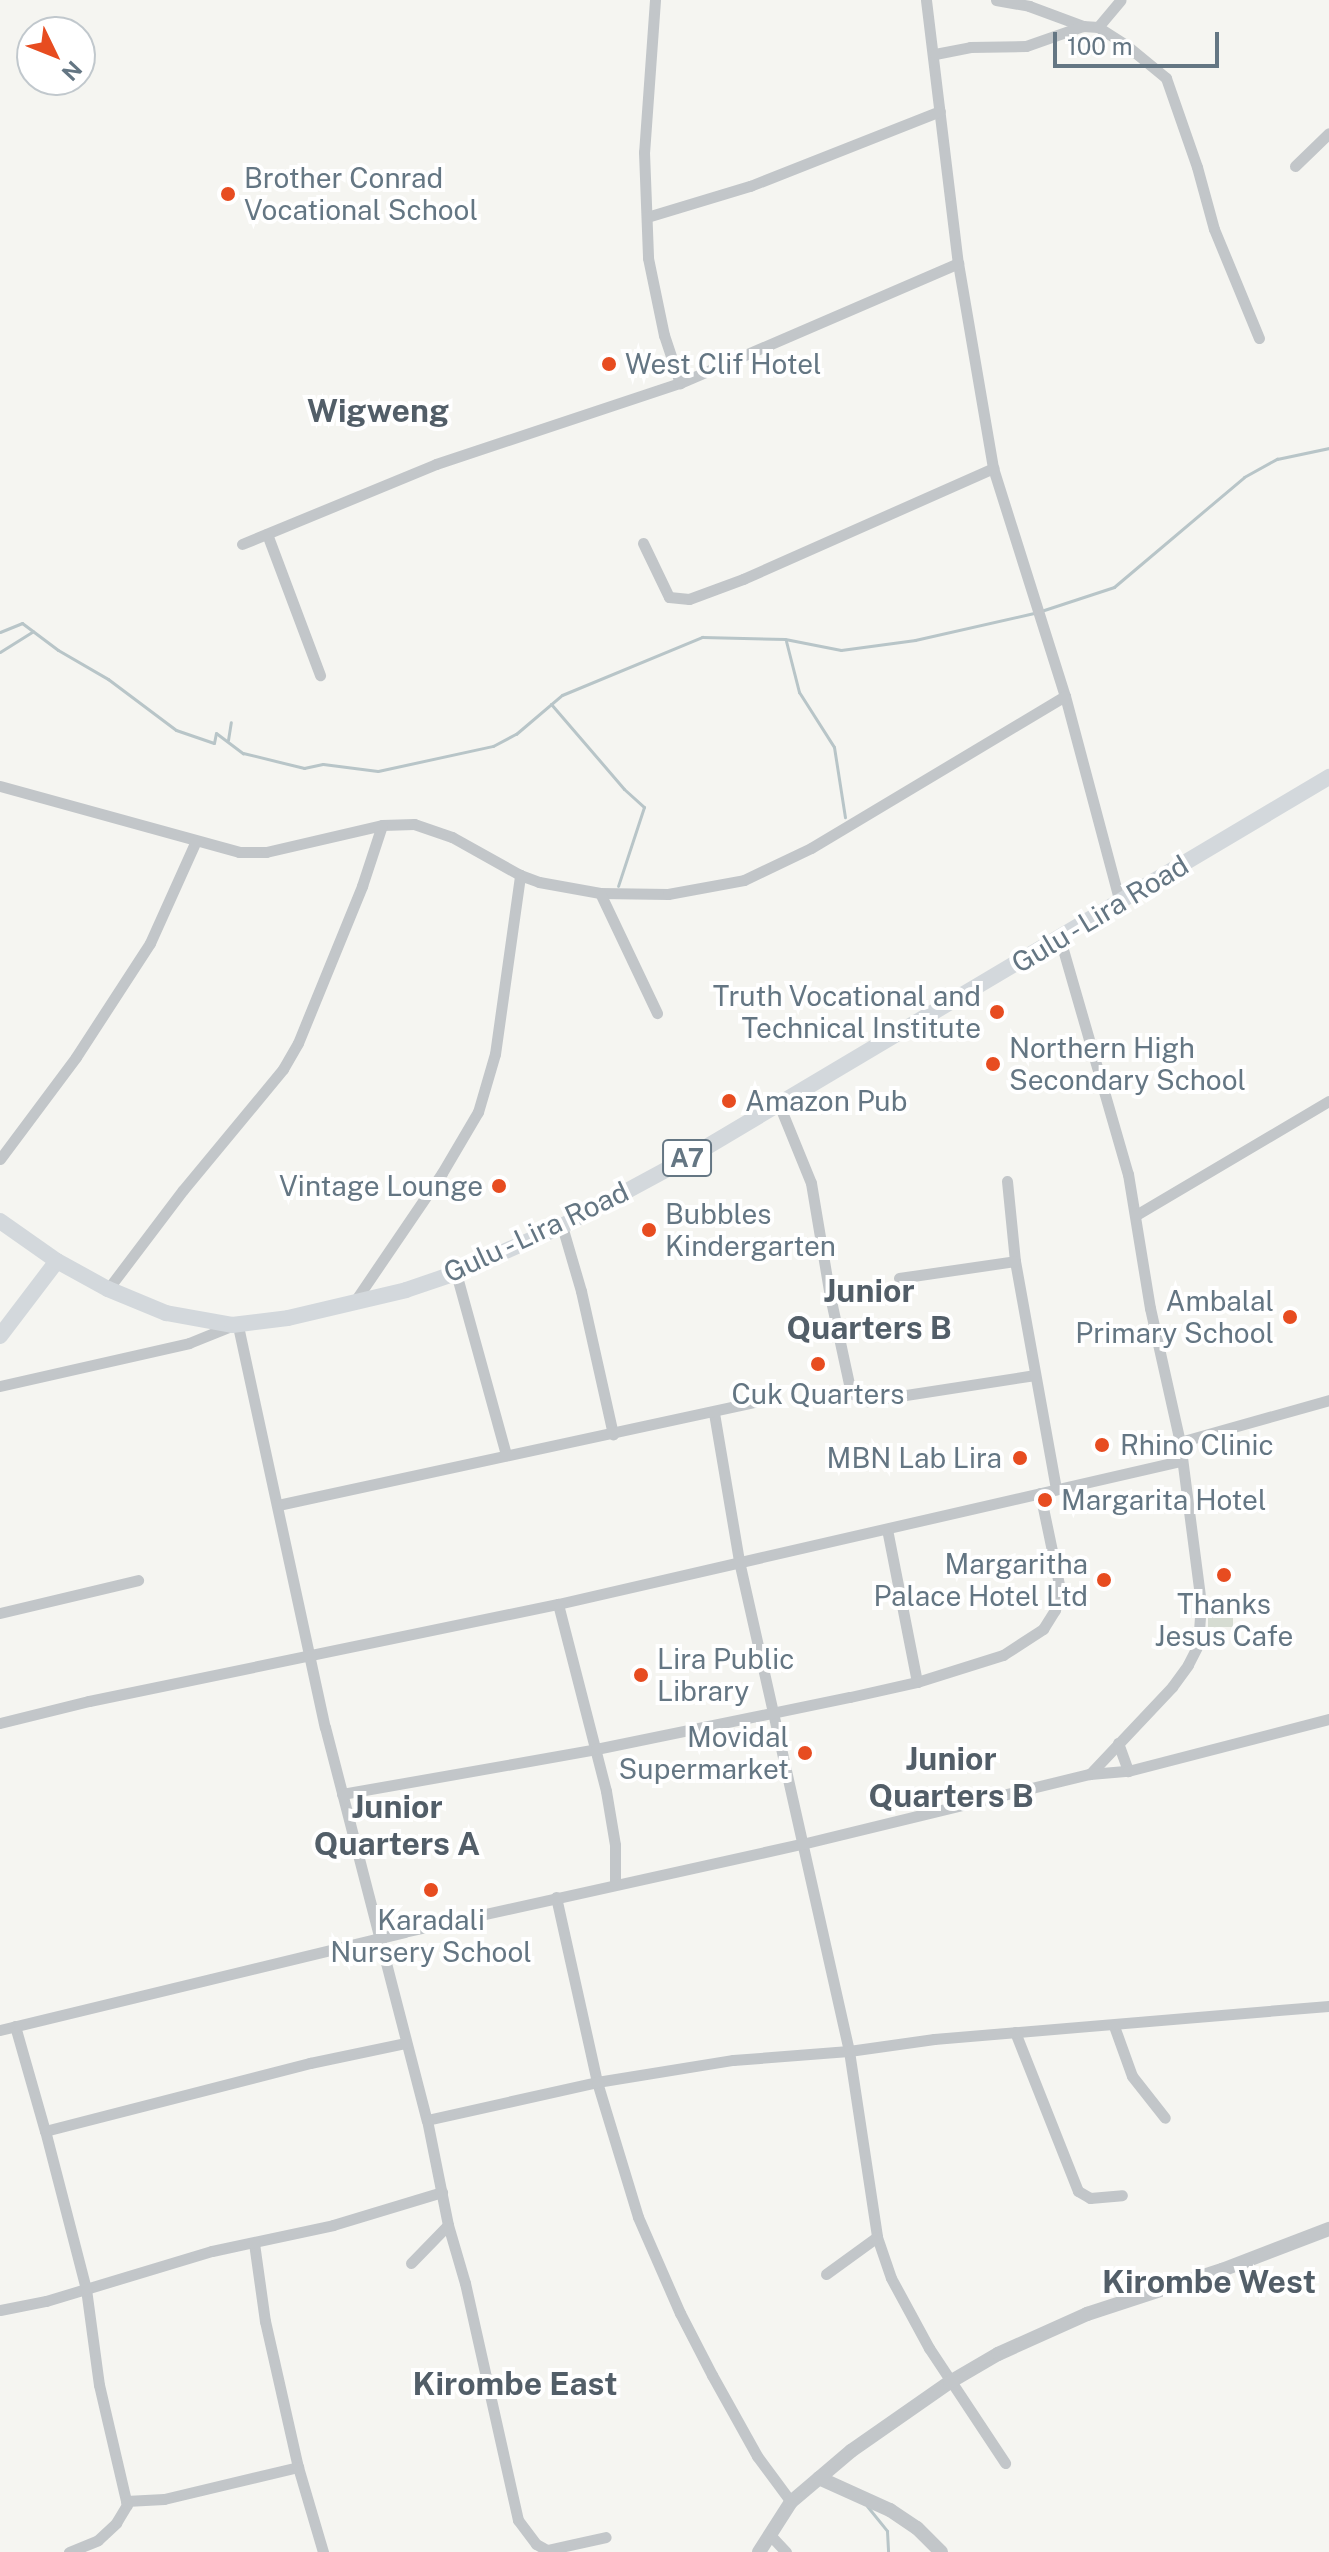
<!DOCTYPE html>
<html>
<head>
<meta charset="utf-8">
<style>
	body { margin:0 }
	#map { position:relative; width:1329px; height:2552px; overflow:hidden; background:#f5f5f1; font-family:"Public Sans",sans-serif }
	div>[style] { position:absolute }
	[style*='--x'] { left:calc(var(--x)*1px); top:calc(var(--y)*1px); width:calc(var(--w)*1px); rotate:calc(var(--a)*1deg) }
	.green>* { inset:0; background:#d6dcd2 }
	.stream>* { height:3px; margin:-1.5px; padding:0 1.5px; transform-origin:1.5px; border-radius:1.5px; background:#b8c5c8 }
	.minor>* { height:11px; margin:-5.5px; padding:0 5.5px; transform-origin:5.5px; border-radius:5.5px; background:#c2c6c9 }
	.tertiary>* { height:14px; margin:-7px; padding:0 7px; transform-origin:7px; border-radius:7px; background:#c2c6c9 }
	.secondary>* { height:16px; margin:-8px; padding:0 8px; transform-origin:8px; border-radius:8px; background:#d3d8dc }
	.primary>* { height:16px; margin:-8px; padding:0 8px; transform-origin:8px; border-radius:8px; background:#d3d8dc }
	.dots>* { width:22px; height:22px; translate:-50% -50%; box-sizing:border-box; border:4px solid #fff; border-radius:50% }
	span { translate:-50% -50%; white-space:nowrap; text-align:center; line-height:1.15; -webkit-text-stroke:8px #fff; paint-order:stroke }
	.shield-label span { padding:2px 6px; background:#fff; border:2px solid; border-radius:6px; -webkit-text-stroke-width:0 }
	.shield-label { font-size:26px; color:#647683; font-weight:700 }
	.poi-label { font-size:28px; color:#647683 }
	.left { translate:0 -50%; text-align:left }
	.right { translate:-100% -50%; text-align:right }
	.street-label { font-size:28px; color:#647683 }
	.quarter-label { font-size:32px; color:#525e68; font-weight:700 }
	.north { position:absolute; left:16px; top:16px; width:80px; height:80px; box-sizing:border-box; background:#fff; border:2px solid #c1c8cd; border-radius:50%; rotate:133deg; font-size:22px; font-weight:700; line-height:32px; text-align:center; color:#647683 }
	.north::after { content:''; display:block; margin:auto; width:28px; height:36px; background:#e74c20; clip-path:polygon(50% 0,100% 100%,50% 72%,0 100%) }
	.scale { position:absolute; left:1053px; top:32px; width:166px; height:36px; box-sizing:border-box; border:4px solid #647683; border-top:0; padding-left:10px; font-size:24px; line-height:28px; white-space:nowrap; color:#647683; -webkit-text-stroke:6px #fff; paint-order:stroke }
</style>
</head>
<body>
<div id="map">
	<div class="green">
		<div style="clip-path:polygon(1208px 1604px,1233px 1604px,1233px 1627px,1208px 1627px)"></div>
	</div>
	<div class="stream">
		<div style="--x:1041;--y:611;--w:77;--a:-18.2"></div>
		<div style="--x:1114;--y:587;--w:170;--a:-40.2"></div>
		<div style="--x:1244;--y:477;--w:38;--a:-29"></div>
		<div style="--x:1277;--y:459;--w:53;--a:-11.9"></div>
		<div style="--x:0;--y:632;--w:24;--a:-22"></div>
		<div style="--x:22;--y:623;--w:45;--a:36.9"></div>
		<div style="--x:58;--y:650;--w:58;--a:30.1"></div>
		<div style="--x:108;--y:679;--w:85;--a:36.9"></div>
		<div style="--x:176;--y:730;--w:40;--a:18.9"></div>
		<div style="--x:214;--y:743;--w:10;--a:-79"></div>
		<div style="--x:216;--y:733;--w:34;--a:37"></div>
		<div style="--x:243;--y:753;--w:63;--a:13.8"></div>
		<div style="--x:304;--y:768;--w:19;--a:-12"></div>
		<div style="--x:323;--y:764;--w:55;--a:7.3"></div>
		<div style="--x:378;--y:771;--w:118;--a:-12.3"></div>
		<div style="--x:493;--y:746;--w:26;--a:-28"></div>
		<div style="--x:516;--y:734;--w:60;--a:-40.3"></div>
		<div style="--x:562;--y:695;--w:152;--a:-22.5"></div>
		<div style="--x:702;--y:637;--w:83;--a:1.4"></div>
		<div style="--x:785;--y:639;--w:57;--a:11.1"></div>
		<div style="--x:841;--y:650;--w:75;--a:-7.7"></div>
		<div style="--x:915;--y:640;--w:122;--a:-12.8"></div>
		<div style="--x:786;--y:641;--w:53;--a:75.7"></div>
		<div style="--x:799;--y:692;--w:65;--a:57.5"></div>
		<div style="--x:834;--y:747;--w:71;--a:81.1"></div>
		<div style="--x:0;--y:652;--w:39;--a:-32"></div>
		<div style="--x:551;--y:704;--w:112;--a:49.3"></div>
		<div style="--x:624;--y:789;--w:27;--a:42"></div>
		<div style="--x:644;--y:807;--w:83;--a:108.2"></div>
		<div style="--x:228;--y:740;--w:18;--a:-81"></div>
		<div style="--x:867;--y:2506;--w:32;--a:51"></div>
		<div style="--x:887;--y:2531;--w:21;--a:87"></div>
	</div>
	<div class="minor">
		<div style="--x:655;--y:0;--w:152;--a:94.1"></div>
		<div style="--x:644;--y:152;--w:106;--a:87.8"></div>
		<div style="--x:648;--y:258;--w:79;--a:78.3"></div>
		<div style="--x:664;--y:335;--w:51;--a:71.6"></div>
		<div style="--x:926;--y:0;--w:265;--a:83.1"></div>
		<div style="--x:958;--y:263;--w:208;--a:80.3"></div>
		<div style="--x:993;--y:468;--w:239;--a:72.5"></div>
		<div style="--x:1065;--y:696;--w:213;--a:75.1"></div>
		<div style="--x:996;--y:0;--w:34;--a:10"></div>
		<div style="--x:1029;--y:6;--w:58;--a:20.3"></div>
		<div style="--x:1083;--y:26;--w:15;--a:4"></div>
		<div style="--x:1098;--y:27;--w:33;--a:33"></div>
		<div style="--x:1126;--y:45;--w:52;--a:39.5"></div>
		<div style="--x:1166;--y:78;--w:94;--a:70.8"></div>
		<div style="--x:1197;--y:167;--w:64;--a:74.7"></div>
		<div style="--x:1214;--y:229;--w:118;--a:67.6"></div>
		<div style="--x:1098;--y:27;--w:35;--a:-50"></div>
		<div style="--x:935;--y:54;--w:36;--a:-11"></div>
		<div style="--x:970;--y:47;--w:56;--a:-1"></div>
		<div style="--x:1026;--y:46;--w:60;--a:-19.3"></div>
		<div style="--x:1295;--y:166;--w:47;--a:-44.1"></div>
		<div style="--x:647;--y:217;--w:108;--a:-16.8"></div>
		<div style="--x:750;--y:186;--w:204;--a:-21.5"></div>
		<div style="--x:267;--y:534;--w:151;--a:69.4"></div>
		<div style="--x:643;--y:543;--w:60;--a:64.3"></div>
		<div style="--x:669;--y:597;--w:20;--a:6"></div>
		<div style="--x:689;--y:599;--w:58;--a:-20.3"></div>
		<div style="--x:743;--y:579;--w:274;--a:-23.9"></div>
		<div style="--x:242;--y:544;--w:210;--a:-22.4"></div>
		<div style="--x:436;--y:464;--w:257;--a:-18.4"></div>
		<div style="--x:680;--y:383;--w:303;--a:-23.3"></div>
		<div style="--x:0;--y:786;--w:248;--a:15.4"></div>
		<div style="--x:239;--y:852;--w:27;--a:0"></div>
		<div style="--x:266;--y:852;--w:119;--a:-13.1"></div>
		<div style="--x:382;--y:825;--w:32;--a:-2"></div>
		<div style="--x:414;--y:824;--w:40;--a:18.9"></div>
		<div style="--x:452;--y:837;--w:78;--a:29.2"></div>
		<div style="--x:520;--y:875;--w:20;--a:20"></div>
		<div style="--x:539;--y:882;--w:62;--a:10.2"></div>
		<div style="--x:600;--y:893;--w:68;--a:0.8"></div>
		<div style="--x:668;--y:894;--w:77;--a:-10.4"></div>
		<div style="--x:744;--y:880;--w:74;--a:-25.5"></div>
		<div style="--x:811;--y:848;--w:296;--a:-30.9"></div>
		<div style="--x:600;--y:893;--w:133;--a:64.6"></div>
		<div style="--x:1060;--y:939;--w:245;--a:73.9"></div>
		<div style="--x:1128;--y:1174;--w:136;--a:80.7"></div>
		<div style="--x:1150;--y:1308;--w:137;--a:77.4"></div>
		<div style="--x:1180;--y:1442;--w:162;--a:82.6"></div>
		<div style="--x:1201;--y:1603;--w:42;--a:94.1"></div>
		<div style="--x:1198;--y:1645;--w:22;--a:117"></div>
		<div style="--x:1188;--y:1665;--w:27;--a:126"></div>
		<div style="--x:1172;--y:1687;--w:120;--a:133.3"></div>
		<div style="--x:778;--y:1102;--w:87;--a:67.8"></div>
		<div style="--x:811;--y:1183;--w:115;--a:80.5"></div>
		<div style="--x:830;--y:1296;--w:99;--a:77.8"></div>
		<div style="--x:851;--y:1393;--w:18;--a:27"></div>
		<div style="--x:867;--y:1401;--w:170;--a:-8.8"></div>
		<div style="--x:0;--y:1159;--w:127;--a:-53.3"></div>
		<div style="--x:76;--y:1057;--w:136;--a:-57"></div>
		<div style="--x:150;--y:943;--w:110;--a:-65.8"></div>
		<div style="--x:1007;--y:1181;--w:80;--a:84.3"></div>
		<div style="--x:1015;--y:1261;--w:232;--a:79.8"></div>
		<div style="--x:1136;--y:1215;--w:224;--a:-30.6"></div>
		<div style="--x:562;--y:1226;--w:68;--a:73.7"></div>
		<div style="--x:581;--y:1291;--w:147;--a:77.4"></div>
		<div style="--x:456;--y:1273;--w:189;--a:74.6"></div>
		<div style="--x:899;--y:1278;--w:117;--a:-8.3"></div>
		<div style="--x:108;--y:1289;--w:124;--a:-52.9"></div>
		<div style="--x:183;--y:1190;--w:157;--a:-50.4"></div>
		<div style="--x:283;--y:1069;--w:30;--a:-60"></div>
		<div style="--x:298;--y:1043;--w:170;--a:-67.8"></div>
		<div style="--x:362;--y:886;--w:64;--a:-71.8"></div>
		<div style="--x:355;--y:1301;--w:155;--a:-55.8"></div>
		<div style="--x:442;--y:1173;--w:71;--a:-59.5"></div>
		<div style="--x:478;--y:1112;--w:60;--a:-73.7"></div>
		<div style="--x:495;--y:1054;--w:181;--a:-82"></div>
		<div style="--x:238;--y:1326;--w:410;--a:77.8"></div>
		<div style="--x:325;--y:1727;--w:406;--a:75.5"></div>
		<div style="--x:427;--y:2120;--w:107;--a:78.7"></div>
		<div style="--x:448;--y:2225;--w:60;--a:73.7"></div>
		<div style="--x:465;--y:2283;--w:243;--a:77.4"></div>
		<div style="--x:518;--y:2520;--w:30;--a:53"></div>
		<div style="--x:536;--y:2544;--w:13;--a:29"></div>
		<div style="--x:547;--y:2550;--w:60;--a:-12.4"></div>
		<div style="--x:0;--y:1386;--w:194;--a:-12.8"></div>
		<div style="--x:189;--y:1343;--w:45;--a:-22"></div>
		<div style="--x:714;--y:1413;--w:150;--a:80.4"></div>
		<div style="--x:739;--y:1561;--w:502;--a:77.35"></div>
		<div style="--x:849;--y:2051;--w:188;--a:81.4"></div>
		<div style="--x:877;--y:2237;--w:43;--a:71.1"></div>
		<div style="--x:891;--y:2278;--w:80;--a:61.5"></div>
		<div style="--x:929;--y:2348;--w:138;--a:56.5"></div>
		<div style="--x:1180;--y:1442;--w:155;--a:-15.7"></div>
		<div style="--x:278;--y:1505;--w:488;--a:-12.2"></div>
		<div style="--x:887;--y:1529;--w:156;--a:78.9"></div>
		<div style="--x:558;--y:1604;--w:193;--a:75.6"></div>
		<div style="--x:606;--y:1791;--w:55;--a:80.5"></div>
		<div style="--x:615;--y:1845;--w:39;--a:90"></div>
		<div style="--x:0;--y:1613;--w:142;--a:-13.4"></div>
		<div style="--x:0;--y:1723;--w:92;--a:-13.9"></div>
		<div style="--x:89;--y:1701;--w:479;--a:-11.7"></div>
		<div style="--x:558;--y:1604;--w:638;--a:-12.95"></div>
		<div style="--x:1118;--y:1743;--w:30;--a:70"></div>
		<div style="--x:342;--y:1794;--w:258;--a:-10"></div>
		<div style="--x:596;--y:1749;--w:259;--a:-11.6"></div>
		<div style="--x:850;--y:1697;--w:69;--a:-12.6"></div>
		<div style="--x:917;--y:1682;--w:90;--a:-17.4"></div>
		<div style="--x:1003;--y:1655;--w:48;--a:-33"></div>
		<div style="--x:1043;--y:1629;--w:22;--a:-58"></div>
		<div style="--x:1055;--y:1610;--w:22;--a:-77"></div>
		<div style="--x:1060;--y:1589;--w:98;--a:-101.8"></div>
		<div style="--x:556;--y:1897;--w:189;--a:77.5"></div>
		<div style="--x:597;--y:2082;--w:141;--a:73.1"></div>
		<div style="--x:638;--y:2217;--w:105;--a:66.4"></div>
		<div style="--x:680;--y:2313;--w:70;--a:62.7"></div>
		<div style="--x:712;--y:2375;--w:93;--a:60.9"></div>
		<div style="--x:757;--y:2456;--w:57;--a:53.5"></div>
		<div style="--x:15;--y:2026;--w:109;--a:74.1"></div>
		<div style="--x:1114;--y:2026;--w:53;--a:70.2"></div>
		<div style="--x:1132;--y:2076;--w:53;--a:51.8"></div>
		<div style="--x:0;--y:2030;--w:416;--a:-13.6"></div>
		<div style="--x:404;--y:1932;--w:408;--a:-12.5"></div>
		<div style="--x:802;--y:1844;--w:296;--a:-13.7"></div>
		<div style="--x:1090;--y:1774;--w:38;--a:-5"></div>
		<div style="--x:1128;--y:1771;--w:208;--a:-14.5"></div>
		<div style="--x:1015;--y:2032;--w:171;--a:68.4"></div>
		<div style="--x:1078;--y:2191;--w:14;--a:30"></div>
		<div style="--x:1090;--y:2198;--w:32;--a:-5"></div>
		<div style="--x:427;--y:2120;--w:174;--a:-12.6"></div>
		<div style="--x:597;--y:2082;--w:138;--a:-9.2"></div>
		<div style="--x:733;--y:2060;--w:116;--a:-4.4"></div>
		<div style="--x:849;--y:2051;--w:86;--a:-8"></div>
		<div style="--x:934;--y:2039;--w:396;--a:-4.8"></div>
		<div style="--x:254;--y:2243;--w:79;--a:82"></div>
		<div style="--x:265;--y:2321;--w:150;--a:77.3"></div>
		<div style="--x:411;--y:2263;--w:53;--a:-45.8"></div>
		<div style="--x:826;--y:2274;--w:63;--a:-36"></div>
		<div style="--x:0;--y:2310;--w:47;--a:-11.1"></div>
		<div style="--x:46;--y:2301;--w:173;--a:-16.8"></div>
		<div style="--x:212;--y:2251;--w:124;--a:-12.1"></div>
		<div style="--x:333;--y:2225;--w:114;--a:-16.8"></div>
		<div style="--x:126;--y:2501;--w:38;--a:-3"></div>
		<div style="--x:164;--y:2499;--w:138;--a:-13.4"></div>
		<div style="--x:298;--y:2467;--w:89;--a:73.6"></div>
		<div style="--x:771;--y:2536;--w:22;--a:47"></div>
		<div style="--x:69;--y:2552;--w:31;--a:-22"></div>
		<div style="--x:98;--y:2540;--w:25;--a:-43"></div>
		<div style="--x:116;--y:2523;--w:21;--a:-59"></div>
		<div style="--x:127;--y:2505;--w:123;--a:-103.1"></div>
		<div style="--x:99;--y:2385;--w:97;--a:-97.7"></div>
		<div style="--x:86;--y:2289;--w:163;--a:-104.5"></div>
		<div style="--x:45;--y:2131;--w:274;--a:-14.4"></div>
		<div style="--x:310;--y:2063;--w:98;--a:-11.8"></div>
	</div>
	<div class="tertiary">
		<div style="--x:819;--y:2478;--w:78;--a:24.3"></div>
		<div style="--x:890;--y:2510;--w:32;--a:34"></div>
		<div style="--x:917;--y:2528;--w:34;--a:45"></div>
		<div style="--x:759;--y:2552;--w:59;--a:-57.4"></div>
		<div style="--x:791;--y:2502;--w:79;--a:-40.4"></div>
		<div style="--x:851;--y:2451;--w:121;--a:-34.9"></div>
		<div style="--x:950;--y:2382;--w:56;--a:-30.3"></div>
		<div style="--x:998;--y:2354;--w:98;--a:-24.2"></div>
		<div style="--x:1087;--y:2314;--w:142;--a:-18.1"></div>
		<div style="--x:1222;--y:2270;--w:115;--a:-21"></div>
	</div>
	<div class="secondary">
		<div style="--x:0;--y:1336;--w:94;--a:-52.8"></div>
	</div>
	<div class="primary">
		<div style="--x:0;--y:1221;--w:70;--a:35.1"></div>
		<div style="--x:57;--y:1261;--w:58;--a:28.8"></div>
		<div style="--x:108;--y:1289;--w:63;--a:22.5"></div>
		<div style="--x:166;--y:1313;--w:67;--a:10.3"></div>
		<div style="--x:232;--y:1325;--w:56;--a:-7.1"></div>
		<div style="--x:288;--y:1318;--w:121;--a:-13.3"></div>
		<div style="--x:406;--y:1290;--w:53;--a:-18.8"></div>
		<div style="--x:456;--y:1273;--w:116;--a:-23.9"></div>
		<div style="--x:562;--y:1226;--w:143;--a:-28.4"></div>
		<div style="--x:688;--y:1158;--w:746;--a:-30.73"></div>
	</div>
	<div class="dots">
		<div style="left:228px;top:194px;background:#e74c20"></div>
		<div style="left:609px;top:364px;background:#e74c20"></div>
		<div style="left:997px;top:1012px;background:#e74c20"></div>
		<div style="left:993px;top:1064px;background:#e74c20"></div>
		<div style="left:729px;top:1101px;background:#e74c20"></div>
		<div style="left:499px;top:1186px;background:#e74c20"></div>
		<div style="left:649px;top:1230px;background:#e74c20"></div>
		<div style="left:1290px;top:1317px;background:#e74c20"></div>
		<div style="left:818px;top:1364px;background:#e74c20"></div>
		<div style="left:1102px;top:1445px;background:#e74c20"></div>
		<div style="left:1020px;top:1458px;background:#e74c20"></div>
		<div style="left:1045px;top:1500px;background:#e74c20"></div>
		<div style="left:1224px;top:1575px;background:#e74c20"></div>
		<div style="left:1104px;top:1580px;background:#e74c20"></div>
		<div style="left:641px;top:1675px;background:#e74c20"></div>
		<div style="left:805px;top:1753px;background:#e74c20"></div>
		<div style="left:431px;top:1890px;background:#e74c20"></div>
	</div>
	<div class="shield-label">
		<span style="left:687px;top:1158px">A7</span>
	</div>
	<div class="poi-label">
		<span class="left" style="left:244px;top:194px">Brother Conrad<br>Vocational School</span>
		<span class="left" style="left:625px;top:364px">West Clif Hotel</span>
		<span class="right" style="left:981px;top:1012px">Truth Vocational and<br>Technical Institute</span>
		<span class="left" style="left:1009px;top:1064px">Northern High<br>Secondary School</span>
		<span class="left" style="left:745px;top:1101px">Amazon Pub</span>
		<span class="right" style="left:483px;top:1186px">Vintage Lounge</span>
		<span class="left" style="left:665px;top:1230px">Bubbles<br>Kindergarten</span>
		<span class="right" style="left:1274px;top:1317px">Ambalal<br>Primary School</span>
		<span style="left:818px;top:1394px">Cuk Quarters</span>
		<span class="left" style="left:1120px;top:1445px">Rhino Clinic</span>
		<span class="right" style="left:1002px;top:1458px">MBN Lab Lira</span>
		<span class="left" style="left:1061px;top:1500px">Margarita Hotel</span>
		<span class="right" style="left:1088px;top:1580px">Margaritha<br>Palace Hotel Ltd</span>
		<span style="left:1224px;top:1620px">Thanks<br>Jesus Cafe</span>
		<span class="left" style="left:657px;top:1675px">Lira Public<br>Library</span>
		<span class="right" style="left:789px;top:1753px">Movidal<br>Supermarket</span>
		<span style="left:431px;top:1936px">Karadali<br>Nursery School</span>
	</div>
	<div class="street-label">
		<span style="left:1100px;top:914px;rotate:-31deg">Gulu - Lira Road</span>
		<span style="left:536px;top:1232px;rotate:-25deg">Gulu - Lira Road</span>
	</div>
	<div class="quarter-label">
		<span style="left:378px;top:411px">Wigweng</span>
		<span style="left:869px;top:1310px">Junior<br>Quarters B</span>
		<span style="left:951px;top:1778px">Junior<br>Quarters B</span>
		<span style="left:397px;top:1826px">Junior<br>Quarters A</span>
		<span style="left:1209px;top:2282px">Kirombe West</span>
		<span style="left:515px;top:2384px">Kirombe East</span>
	</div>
	<div class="north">N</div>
	<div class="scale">100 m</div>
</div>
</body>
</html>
